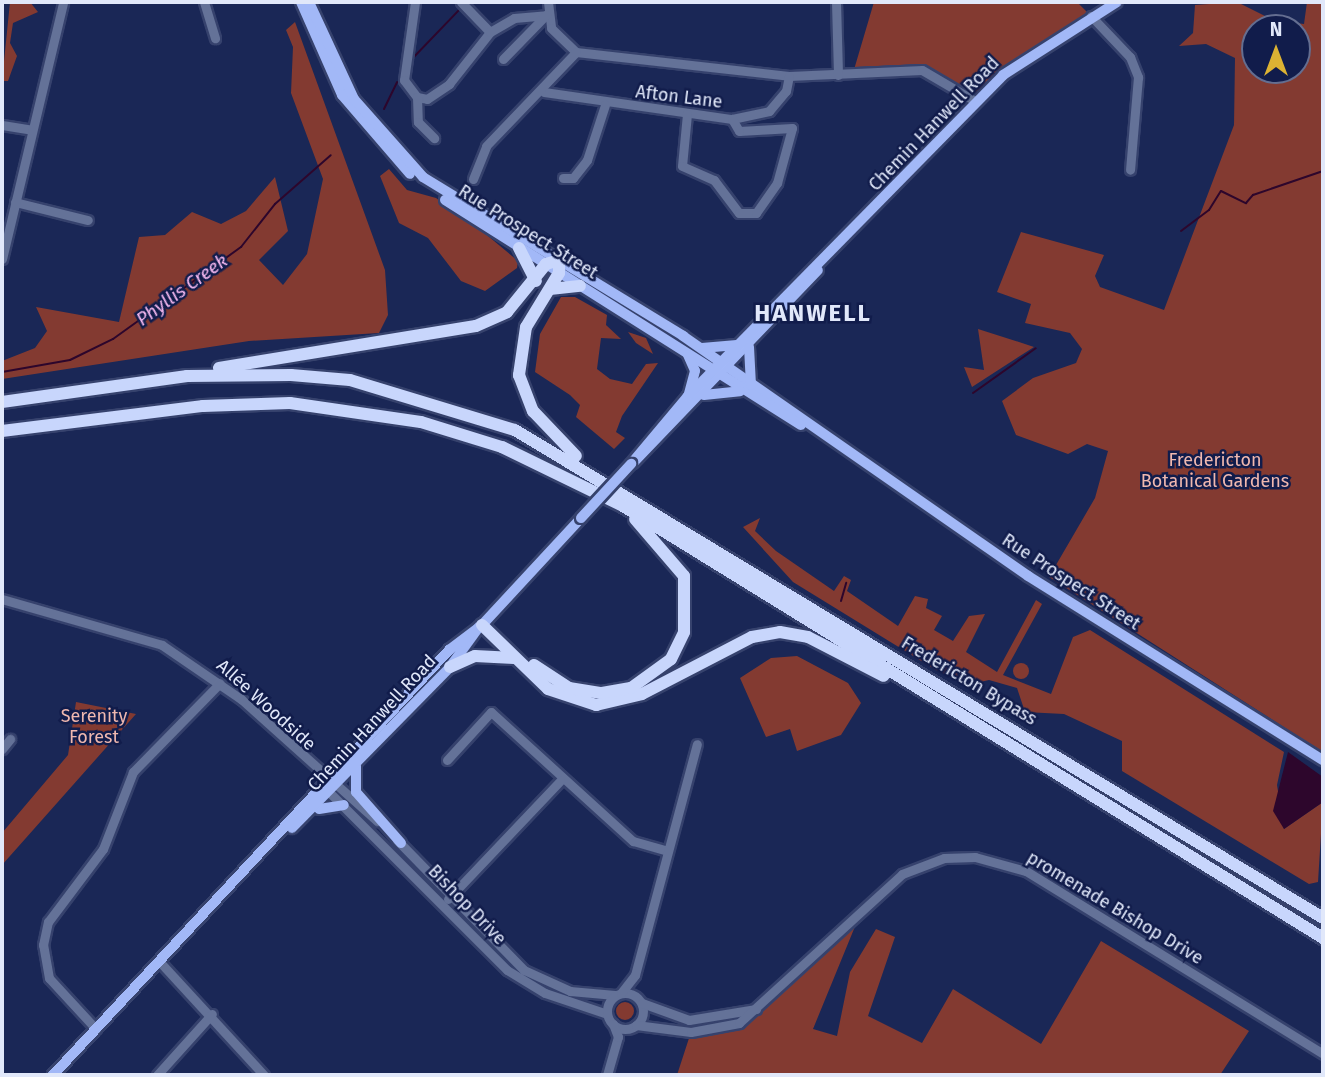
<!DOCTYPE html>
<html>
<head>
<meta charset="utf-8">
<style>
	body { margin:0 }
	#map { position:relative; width:1325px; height:1077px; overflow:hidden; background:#1a2756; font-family:"Fira Sans",sans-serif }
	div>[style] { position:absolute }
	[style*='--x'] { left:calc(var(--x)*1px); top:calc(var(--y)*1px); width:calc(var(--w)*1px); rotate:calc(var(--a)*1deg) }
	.green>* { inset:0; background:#833a31 }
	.round { border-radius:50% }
	.water>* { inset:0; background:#2d062c }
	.stream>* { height:2px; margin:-1px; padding:0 1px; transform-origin:1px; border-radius:1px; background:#2d062c }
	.roads { filter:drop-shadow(2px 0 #36426d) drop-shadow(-2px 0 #36426d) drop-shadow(0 2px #36426d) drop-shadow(0 -2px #36426d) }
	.minor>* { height:9px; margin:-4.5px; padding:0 4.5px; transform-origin:4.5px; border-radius:4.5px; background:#647298 }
	.minor>.ring { margin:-4.5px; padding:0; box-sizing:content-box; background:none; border:9px solid #647298; border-radius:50% }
	.major>* { height:10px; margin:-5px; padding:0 5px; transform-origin:5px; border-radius:5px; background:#a2b8f7 }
	.highway>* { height:12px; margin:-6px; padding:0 6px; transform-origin:6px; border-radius:6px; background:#c8d6fc }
	.bridges { filter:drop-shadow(2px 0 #36426d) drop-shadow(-2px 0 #36426d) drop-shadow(0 2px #36426d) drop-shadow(0 -2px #36426d) }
	.major-bridge>* { height:10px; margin:-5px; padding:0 5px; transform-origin:5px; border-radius:5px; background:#a2b8f7 }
	span { translate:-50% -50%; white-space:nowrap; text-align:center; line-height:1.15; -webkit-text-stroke:5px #111c4b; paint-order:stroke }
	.street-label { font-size:18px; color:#e1e8fa }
	.park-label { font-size:18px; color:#f0b8af }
	.water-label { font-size:19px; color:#f7baf2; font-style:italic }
	.district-label { font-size:24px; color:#e1e8fa; font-weight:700; letter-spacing:2px }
	.frame { position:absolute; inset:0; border:4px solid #e1e8fa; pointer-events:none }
	.north { position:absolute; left:1241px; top:14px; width:70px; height:70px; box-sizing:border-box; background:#111c4b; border:2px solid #646e91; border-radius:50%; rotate:0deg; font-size:19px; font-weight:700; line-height:28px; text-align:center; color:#e1e8fa }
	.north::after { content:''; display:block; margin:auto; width:24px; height:32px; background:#dcb233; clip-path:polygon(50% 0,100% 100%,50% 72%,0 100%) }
</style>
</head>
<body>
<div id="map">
	<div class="green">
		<div style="clip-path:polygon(10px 2px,30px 2px,38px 12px,13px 23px,10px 43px,17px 56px,8px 81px,2px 81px)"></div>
		<div style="clip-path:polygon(874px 2px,1077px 2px,1091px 16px,975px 101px,935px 74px,853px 73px)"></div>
		<div style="clip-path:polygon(evenodd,1237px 2px,1273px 20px,1304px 24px,1307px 2px,1323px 2px,1323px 752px,1049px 577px,1095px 498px,1108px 451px,1087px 444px,1068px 454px,1016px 435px,1002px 401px,1033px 378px,1076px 363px,1082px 349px,1070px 333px,1025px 323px,1031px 304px,997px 292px,1021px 232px,1104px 255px,1095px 276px,1100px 287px,1164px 310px,1234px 125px,1235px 58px,1206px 44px,1179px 46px,1193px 33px,1195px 5px,1237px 2px,1255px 28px,1297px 28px,1297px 70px,1255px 70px,1255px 28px)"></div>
		<div style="clip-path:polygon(295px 22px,385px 270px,388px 315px,379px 333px,249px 341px,2px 379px,2px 361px,35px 348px,47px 331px,36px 307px,119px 322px,139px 237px,165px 235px,192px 212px,221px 224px,246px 211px,275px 177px,288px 231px,259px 260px,283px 285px,307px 254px,323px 179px,291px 93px,293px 47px,286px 30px)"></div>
		<div style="clip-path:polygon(389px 169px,407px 190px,436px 198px,482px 231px,518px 261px,517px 268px,485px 291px,461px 281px,428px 238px,399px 223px,380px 176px)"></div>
		<div style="clip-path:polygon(561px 297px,575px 297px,607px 315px,606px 325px,621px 339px,601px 338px,597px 369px,610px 379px,632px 384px,646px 364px,658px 363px,622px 416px,616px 432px,625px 438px,614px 449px,576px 417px,580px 405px,570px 395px,535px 372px,540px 334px)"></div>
		<div style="clip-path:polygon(978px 329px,1019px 342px,1034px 347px,972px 387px,964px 367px,984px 370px)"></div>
		<div style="clip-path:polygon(628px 332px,646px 338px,653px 354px,636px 343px)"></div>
		<div style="clip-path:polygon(760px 518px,755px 531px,776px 551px,834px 591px,844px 576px,851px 580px,847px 591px,898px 626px,915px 596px,928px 599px,926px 608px,942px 616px,934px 630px,953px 641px,969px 616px,985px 614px,966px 652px,997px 672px,1036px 600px,1042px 604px,1003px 675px,1051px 694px,1073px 637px,1090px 630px,1284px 752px,1277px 785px,1284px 829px,1323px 802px,1318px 882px,1309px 884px,1122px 771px,1122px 741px,1064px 714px,1025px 712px,1017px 688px,989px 680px,967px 685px,936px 670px,793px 582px,743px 527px)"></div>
		<div style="clip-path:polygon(797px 656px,848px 683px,861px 703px,841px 735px,797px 751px,790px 729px,766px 737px,740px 678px,771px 658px)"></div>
		<div class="round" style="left:1013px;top:663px;width:16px;height:16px"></div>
		<div style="clip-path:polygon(76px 702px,136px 714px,2px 865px,2px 833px,68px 755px)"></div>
		<div style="clip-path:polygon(863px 907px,813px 1029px,837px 1036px,850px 972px,876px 929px,895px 937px,868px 1016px,922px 1043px,953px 989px,1041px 1044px,1101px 941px,1249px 1031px,1220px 1075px,677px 1075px,691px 1032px,723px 1028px,758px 1009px)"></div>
		<div class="round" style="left:616px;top:1002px;width:18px;height:18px"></div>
	</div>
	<div class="water">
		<div style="clip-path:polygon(1288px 752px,1323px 777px,1323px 802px,1284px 829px,1273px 811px)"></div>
	</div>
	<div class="stream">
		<div style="--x:410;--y:61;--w:74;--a:-46.1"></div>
		<div style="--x:384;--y:109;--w:30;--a:-64"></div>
		<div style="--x:1181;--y:231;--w:35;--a:-37"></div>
		<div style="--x:1209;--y:210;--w:22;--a:-58"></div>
		<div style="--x:1221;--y:191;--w:28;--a:26"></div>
		<div style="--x:1246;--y:203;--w:11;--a:-49"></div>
		<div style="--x:1253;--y:195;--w:74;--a:-18.9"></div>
		<div style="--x:2;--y:372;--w:69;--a:-10"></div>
		<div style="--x:70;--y:360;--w:48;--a:-26"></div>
		<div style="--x:113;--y:339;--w:158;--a:-35.7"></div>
		<div style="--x:241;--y:247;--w:55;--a:-51.7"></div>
		<div style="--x:275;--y:204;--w:74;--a:-41.2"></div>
		<div style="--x:973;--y:393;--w:77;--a:-35.5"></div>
		<div style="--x:841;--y:601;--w:19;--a:-74"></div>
	</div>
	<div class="roads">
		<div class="minor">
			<div style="--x:204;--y:2;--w:38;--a:73"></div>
			<div style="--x:415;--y:2;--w:79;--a:98"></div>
			<div style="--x:404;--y:80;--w:21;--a:53"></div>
			<div style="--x:417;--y:97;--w:10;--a:11"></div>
			<div style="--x:427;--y:99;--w:27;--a:-34"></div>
			<div style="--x:449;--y:84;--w:66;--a:-51.7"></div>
			<div style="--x:490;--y:32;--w:42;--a:-134"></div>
			<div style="--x:548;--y:2;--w:26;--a:83"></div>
			<div style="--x:551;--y:28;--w:35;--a:44"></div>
			<div style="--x:576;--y:52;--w:214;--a:6.4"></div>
			<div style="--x:789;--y:76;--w:133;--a:-2.6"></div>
			<div style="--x:922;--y:70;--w:61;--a:30.3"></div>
			<div style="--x:836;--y:2;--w:73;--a:88.4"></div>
			<div style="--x:1091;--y:16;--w:57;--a:46.4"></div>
			<div style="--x:1130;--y:57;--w:22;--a:68"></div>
			<div style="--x:1138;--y:77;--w:93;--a:94.9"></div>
			<div style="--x:490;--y:32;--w:28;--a:-30"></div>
			<div style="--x:514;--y:18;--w:32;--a:-5"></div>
			<div style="--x:503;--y:59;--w:62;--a:-45.7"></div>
			<div style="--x:544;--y:92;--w:190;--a:8.2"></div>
			<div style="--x:732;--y:119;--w:38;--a:-12"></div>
			<div style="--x:769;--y:111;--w:26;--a:-50"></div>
			<div style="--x:786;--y:91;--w:15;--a:-79"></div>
			<div style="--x:417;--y:97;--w:25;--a:88"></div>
			<div style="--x:418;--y:122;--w:23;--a:45"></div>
			<div style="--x:687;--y:114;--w:52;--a:95.5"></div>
			<div style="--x:682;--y:166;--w:35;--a:24"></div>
			<div style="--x:714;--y:180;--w:41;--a:52.9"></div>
			<div style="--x:739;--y:213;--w:17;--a:0"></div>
			<div style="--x:756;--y:213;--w:37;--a:-55"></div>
			<div style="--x:777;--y:183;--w:57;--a:-74.7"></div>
			<div style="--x:792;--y:128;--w:53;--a:176.8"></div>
			<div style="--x:739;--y:131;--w:14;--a:-120"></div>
			<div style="--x:2;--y:125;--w:30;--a:9"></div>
			<div style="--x:563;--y:178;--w:10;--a:0"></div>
			<div style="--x:573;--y:178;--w:23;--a:-52"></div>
			<div style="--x:587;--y:160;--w:58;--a:-71.9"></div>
			<div style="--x:473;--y:179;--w:35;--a:-68"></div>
			<div style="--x:486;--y:146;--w:130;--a:-46.2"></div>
			<div style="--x:15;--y:202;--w:75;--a:13.9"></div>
			<div style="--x:2;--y:259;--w:264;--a:-76.6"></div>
			<div style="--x:2;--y:599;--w:166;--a:16"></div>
			<div style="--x:162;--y:645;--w:96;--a:34.4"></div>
			<div style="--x:241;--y:699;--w:183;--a:41.9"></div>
			<div style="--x:2;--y:749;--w:13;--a:-51"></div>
			<div style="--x:447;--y:760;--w:65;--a:-47.5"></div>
			<div style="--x:491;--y:712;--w:192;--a:42.3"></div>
			<div style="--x:633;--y:841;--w:36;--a:16"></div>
			<div style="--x:324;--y:787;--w:259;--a:45"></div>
			<div style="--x:507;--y:970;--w:44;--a:31.2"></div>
			<div style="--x:545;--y:993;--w:65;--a:18.7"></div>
			<div style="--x:397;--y:840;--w:182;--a:45.7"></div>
			<div style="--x:524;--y:970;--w:51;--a:24.5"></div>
			<div style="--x:570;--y:991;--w:45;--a:5.1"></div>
			<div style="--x:448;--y:899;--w:163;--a:-46.5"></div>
			<div style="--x:159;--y:961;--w:155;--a:47.4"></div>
			<div class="ring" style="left:607px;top:993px;width:27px;height:27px"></div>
			<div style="--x:621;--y:993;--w:23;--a:-52"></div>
			<div style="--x:635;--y:975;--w:239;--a:-75"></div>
			<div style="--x:642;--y:1003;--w:50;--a:19.9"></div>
			<div style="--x:689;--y:1020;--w:68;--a:-9.3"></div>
			<div style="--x:636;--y:1025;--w:55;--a:7.3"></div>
			<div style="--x:691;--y:1032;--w:49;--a:-10.6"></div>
			<div style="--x:739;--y:1023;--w:221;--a:-42.4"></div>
			<div style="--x:902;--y:874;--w:45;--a:-20.9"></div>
			<div style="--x:944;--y:858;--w:31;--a:-2"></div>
			<div style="--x:975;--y:857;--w:53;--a:15.4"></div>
			<div style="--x:1026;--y:871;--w:349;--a:31.6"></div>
			<div style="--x:96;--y:1029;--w:69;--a:-132.7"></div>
			<div style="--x:49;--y:978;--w:34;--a:-100"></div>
			<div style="--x:43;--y:945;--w:24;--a:-78"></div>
			<div style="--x:48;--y:922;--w:91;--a:-53"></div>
			<div style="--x:103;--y:849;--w:83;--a:-68.7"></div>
			<div style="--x:133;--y:772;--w:124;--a:-45.7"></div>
			<div style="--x:157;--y:1075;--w:82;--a:-48"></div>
			<div style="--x:607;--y:1075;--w:40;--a:-74"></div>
			<div style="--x:618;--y:1037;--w:14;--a:-111"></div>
		</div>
		<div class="major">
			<div style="--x:301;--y:2;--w:102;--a:66.2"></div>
			<div style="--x:342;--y:95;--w:104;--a:49.3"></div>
			<div style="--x:309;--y:2;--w:107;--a:65.1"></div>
			<div style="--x:354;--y:99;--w:104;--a:48.5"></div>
			<div style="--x:423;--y:177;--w:305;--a:31.4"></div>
			<div style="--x:683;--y:336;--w:420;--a:34.8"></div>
			<div style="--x:1028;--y:576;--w:348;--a:32"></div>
			<div style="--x:445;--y:200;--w:421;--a:32.3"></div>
			<div style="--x:749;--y:347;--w:38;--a:87"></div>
			<div style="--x:702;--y:348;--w:35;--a:-5"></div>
			<div style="--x:688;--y:355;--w:17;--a:66"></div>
			<div style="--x:695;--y:371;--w:23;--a:105"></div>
			<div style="--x:704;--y:395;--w:36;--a:-6"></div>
			<div style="--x:633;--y:463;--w:267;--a:-46.2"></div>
			<div style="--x:631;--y:464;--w:89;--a:-50"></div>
			<div style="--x:688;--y:396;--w:450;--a:-45.5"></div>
			<div style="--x:1003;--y:75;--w:135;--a:-32.6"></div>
			<div style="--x:356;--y:766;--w:26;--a:90"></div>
			<div style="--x:356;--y:792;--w:68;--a:48.6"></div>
			<div style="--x:319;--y:809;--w:25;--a:-9"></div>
			<div style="--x:292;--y:828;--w:226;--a:-45.5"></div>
			<div style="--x:450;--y:667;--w:49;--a:-54.1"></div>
			<div style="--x:53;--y:1075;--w:581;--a:-47.02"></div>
			<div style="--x:449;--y:650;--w:41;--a:-37.1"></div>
			<div style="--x:482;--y:625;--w:146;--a:-47.2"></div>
		</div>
		<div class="highway">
			<div style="--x:519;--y:248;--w:37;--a:63"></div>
			<div style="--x:550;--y:289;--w:30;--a:-6"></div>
			<div style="--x:219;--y:368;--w:260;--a:-9.3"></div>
			<div style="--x:476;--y:326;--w:34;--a:-24"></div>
			<div style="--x:507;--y:312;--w:62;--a:-50.9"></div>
			<div style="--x:546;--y:264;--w:14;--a:-17"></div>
			<div style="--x:559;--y:260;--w:13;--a:90"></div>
			<div style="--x:559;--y:273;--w:63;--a:121.4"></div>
			<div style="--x:526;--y:327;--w:49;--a:98.3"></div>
			<div style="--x:519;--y:375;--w:39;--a:69"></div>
			<div style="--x:533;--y:411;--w:62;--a:46.3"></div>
			<div style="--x:2;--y:402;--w:187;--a:-8"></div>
			<div style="--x:187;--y:376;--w:104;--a:-0.6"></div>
			<div style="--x:291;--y:375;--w:59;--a:4.8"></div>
			<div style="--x:350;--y:380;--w:172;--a:16.9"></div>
			<div style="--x:515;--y:430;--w:944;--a:31.13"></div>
			<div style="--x:2;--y:431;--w:203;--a:-7.1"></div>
			<div style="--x:203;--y:406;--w:87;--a:-2"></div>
			<div style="--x:290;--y:403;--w:132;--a:8.3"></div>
			<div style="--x:421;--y:422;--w:85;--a:17.2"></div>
			<div style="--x:502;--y:447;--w:135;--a:26"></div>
			<div style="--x:623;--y:506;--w:823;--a:31.68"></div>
			<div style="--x:482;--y:625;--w:92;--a:44.1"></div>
			<div style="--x:548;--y:689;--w:51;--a:18.4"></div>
			<div style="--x:596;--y:705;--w:47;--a:-13.4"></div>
			<div style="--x:642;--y:694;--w:124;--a:-27.4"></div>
			<div style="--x:752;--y:637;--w:28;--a:-10"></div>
			<div style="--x:780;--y:632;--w:28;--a:10"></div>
			<div style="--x:808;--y:637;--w:85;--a:27.2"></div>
			<div style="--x:534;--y:665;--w:42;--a:33.3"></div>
			<div style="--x:569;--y:688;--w:33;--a:9"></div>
			<div style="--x:602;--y:693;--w:29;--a:-10"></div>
			<div style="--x:631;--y:688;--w:49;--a:-35.9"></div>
			<div style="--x:671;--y:659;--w:30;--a:-64"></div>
			<div style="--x:684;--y:632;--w:56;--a:-90"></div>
			<div style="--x:684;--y:576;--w:75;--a:-130.7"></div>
			<div style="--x:450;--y:667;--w:27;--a:-24"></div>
			<div style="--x:475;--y:656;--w:39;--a:3"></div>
		</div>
	</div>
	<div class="bridges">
		<div class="major-bridge">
			<div style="--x:581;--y:518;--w:74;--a:-47.2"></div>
		</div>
	</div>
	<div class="street-label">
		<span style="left:679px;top:97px;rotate:7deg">Afton Lane</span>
		<span style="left:934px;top:124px;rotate:-46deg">Chemin Hanwell Road</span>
		<span style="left:528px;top:232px;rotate:32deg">Rue Prospect Street</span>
		<span style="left:1071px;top:582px;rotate:33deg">Rue Prospect Street</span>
		<span style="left:969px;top:681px;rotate:31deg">Fredericton Bypass</span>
		<span style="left:266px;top:705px;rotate:42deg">Allée Woodside</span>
		<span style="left:372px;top:723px;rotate:-47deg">Chemin Hanwell Road</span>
		<span style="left:467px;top:905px;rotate:46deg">Bishop Drive</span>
		<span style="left:1115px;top:908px;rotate:31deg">promenade Bishop Drive</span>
	</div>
	<div class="park-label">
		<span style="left:1215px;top:471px">Fredericton<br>Botanical Gardens</span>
		<span style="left:94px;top:727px">Serenity<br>Forest</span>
	</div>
	<div class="water-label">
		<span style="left:182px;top:290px;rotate:-36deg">Phyllis Creek</span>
	</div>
	<div class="district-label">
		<span style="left:813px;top:314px">HANWELL</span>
	</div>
	<div class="frame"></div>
	<div class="north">N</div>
</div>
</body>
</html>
